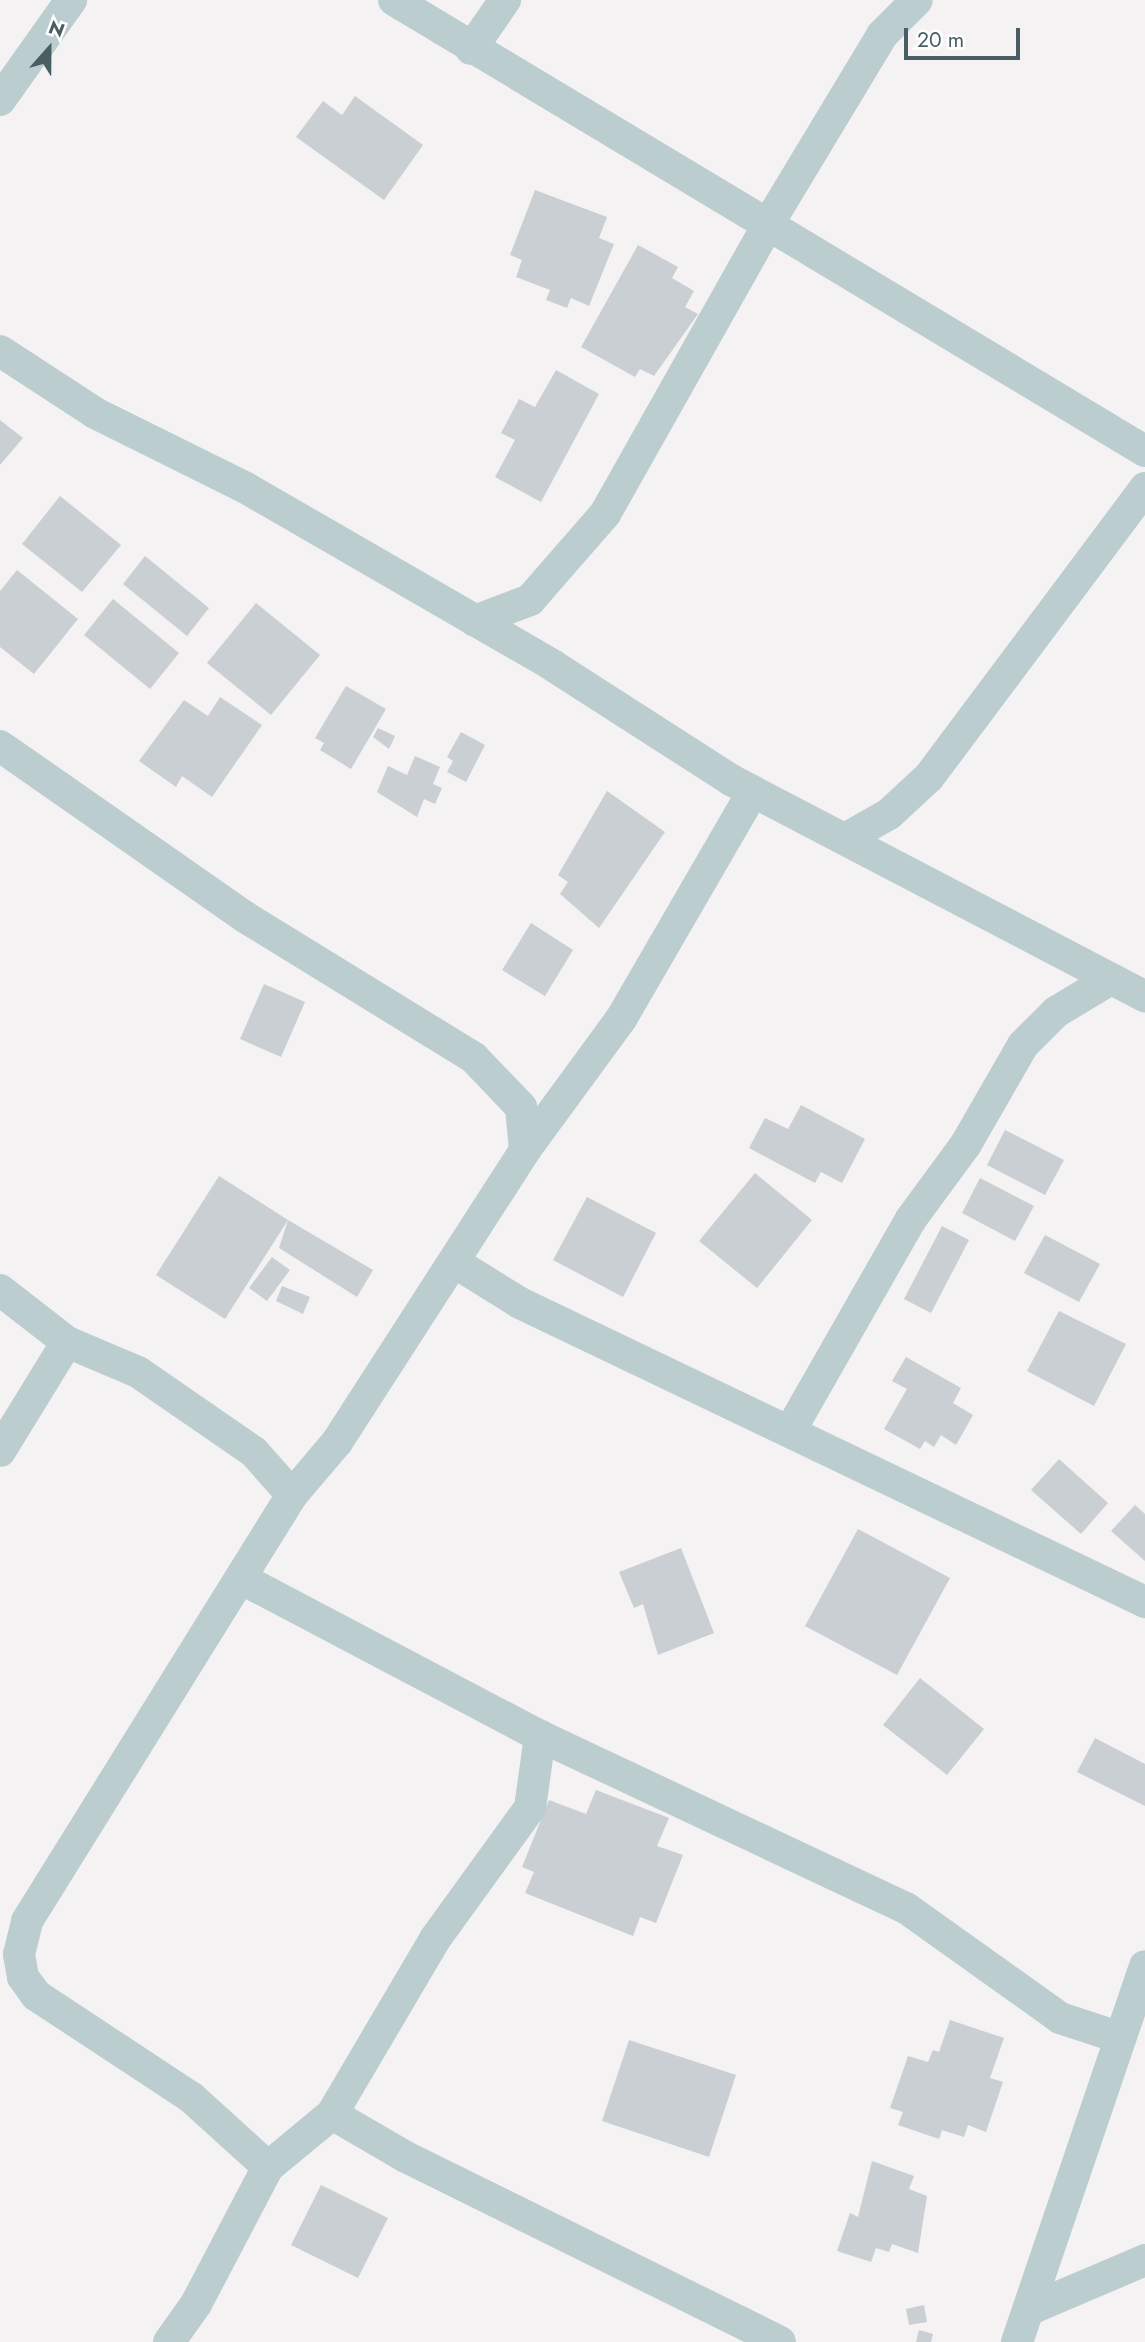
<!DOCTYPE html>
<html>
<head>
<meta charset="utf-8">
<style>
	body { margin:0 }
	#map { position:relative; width:1145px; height:2342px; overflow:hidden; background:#f5f2f3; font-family:Jost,sans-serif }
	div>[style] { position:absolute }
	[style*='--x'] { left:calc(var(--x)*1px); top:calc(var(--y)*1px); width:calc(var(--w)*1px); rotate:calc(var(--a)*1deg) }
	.building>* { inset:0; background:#c9cfd2 }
	.minor>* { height:32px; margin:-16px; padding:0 16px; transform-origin:16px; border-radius:16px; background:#bccdd0 }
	span { translate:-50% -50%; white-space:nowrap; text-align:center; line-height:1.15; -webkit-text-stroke:6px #fff; paint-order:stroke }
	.north { position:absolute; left:14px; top:14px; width:70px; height:70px; -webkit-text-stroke:5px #fff; paint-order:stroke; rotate:21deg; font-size:19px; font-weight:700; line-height:28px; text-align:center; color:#485e62 }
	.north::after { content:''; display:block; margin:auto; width:24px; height:32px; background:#485e62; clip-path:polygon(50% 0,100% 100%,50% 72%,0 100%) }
	.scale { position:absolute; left:904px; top:28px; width:116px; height:32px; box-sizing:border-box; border:4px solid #485e62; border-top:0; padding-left:9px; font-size:21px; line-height:24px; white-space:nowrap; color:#485e62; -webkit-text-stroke:5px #fff; paint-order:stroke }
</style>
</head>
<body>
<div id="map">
	<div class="building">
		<div style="clip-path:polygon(355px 96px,423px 145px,384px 200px,296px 137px,323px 101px,342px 115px)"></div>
		<div style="clip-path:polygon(535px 190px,607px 217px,599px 238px,614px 244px,589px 306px,571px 298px,567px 308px,546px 300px,550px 290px,516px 277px,522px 260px,510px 255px)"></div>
		<div style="clip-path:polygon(638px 245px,678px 267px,672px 278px,694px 291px,685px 307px,698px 314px,654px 376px,640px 369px,635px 377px,581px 347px)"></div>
		<div style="clip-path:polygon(556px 370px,599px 394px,541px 502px,495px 477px,515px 440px,501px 433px,519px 399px,535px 407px)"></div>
		<div style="clip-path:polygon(0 420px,23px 438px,0 465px)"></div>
		<div style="clip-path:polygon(60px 496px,121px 545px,82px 592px,22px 544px)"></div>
		<div style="clip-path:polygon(145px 556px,209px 608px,187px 636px,123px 584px)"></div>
		<div style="clip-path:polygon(17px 570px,78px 619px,34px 674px,0 647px,0 591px)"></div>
		<div style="clip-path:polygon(113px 599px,179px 653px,150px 689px,84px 635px)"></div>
		<div style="clip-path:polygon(256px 603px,320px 655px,271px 715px,207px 663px)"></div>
		<div style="clip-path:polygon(346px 686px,386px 709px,351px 769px,320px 750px,324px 743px,315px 738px)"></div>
		<div style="clip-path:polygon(220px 697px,262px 725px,212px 797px,182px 776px,176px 787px,139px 761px,184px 700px,208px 716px)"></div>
		<div style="clip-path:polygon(378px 728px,395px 736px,389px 749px,373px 737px)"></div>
		<div style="clip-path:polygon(461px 732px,485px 745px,466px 782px,447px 772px,453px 761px,447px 757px)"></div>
		<div style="clip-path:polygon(415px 756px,440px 767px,433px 784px,442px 788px,435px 804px,424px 799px,417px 817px,377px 792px,388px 766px,407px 775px)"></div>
		<div style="clip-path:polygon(607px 791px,665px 832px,599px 928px,560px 894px,568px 882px,558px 875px)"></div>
		<div style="clip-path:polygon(531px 923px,573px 950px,545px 996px,502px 970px)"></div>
		<div style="clip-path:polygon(264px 984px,305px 1002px,281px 1057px,240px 1039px)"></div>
		<div style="clip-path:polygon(801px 1105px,865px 1139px,842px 1183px,821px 1172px,815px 1183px,749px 1148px,765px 1118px,788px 1129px)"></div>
		<div style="clip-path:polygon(1005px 1130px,1064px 1160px,1045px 1195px,987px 1165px)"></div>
		<div style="clip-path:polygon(755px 1173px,812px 1220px,757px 1288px,699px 1241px)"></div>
		<div style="clip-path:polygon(219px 1176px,288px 1220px,225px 1319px,156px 1275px)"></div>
		<div style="clip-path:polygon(980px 1178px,1034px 1206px,1015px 1241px,962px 1213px)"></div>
		<div style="clip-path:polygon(587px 1197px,656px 1233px,623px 1297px,553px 1260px)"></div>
		<div style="clip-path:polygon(288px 1220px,373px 1270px,357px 1297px,279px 1248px)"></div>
		<div style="clip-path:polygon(942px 1226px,969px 1240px,931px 1313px,904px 1299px)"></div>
		<div style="clip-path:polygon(1045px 1235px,1100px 1264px,1079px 1302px,1024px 1273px)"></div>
		<div style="clip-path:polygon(272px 1257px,290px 1270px,267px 1301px,249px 1288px)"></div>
		<div style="clip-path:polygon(282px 1286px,310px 1297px,303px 1314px,276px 1301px)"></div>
		<div style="clip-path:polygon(1059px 1311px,1126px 1344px,1094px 1406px,1027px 1371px)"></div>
		<div style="clip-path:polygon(906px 1357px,961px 1388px,953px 1403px,973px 1415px,956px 1445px,941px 1435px,934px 1447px,925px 1441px,920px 1449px,884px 1429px,907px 1389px,892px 1381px)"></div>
		<div style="clip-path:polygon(1059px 1459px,1108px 1503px,1081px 1534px,1031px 1490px)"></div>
		<div style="clip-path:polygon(1135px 1505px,1145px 1514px,1145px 1561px,1111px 1531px)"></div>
		<div style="clip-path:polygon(858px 1529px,950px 1578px,897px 1675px,805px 1626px)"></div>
		<div style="clip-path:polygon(681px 1548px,714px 1633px,658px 1655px,643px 1604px,634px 1608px,619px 1572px)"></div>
		<div style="clip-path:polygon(920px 1678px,984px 1729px,947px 1775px,883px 1725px)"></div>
		<div style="clip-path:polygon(1095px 1738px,1145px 1764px,1145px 1806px,1077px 1772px)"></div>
		<div style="clip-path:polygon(596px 1790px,669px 1818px,657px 1846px,683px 1855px,656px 1923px,640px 1917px,633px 1936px,525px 1893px,534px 1872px,522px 1867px,549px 1800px,586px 1814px)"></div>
		<div style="clip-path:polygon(950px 2020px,1004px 2038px,990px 2078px,1003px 2082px,986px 2132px,968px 2125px,964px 2137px,942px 2130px,939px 2139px,898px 2125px,903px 2112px,890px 2108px,908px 2056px,928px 2062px,933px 2050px,939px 2052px)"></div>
		<div style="clip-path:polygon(629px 2040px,736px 2075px,709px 2157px,602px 2121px)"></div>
		<div style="clip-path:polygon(872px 2161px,914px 2176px,909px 2189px,927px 2196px,918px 2253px,892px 2244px,889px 2252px,876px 2248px,871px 2262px,837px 2251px,850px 2213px,858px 2217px)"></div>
		<div style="clip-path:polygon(321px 2185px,388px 2218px,358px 2278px,291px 2245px)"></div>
		<div style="clip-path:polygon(924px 2305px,927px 2322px,909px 2325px,906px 2309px)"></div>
		<div style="clip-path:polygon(919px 2330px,933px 2334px,931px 2342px,916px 2342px)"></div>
	</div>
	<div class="minor">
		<div style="--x:394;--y:0;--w:876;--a:30.99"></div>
		<div style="--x:471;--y:49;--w:60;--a:-55.2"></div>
		<div style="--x:0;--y:100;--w:123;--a:-54.6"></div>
		<div style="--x:0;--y:351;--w:113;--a:33.1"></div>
		<div style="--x:95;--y:413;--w:169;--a:26.4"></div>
		<div style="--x:246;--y:488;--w:354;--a:30"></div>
		<div style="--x:552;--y:665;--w:213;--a:32.7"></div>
		<div style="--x:731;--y:780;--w:467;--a:27.6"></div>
		<div style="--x:475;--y:621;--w:59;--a:-20.9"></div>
		<div style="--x:530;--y:600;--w:114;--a:-48.9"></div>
		<div style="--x:605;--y:514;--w:330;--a:-60.6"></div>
		<div style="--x:767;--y:226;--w:223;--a:-58.9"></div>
		<div style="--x:882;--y:35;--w:49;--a:-45"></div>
		<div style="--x:0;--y:746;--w:299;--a:34.9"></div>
		<div style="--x:245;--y:917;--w:269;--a:31.6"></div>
		<div style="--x:474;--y:1058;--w:68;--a:46.2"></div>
		<div style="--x:521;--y:1107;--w:43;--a:84.7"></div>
		<div style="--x:847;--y:838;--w:48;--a:-29.7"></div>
		<div style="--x:889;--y:814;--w:54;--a:-42.8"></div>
		<div style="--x:929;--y:777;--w:361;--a:-53.2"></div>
		<div style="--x:454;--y:1262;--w:78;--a:31.8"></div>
		<div style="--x:520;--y:1303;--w:693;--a:25.57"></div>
		<div style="--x:0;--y:1290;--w:85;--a:37.8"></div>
		<div style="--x:67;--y:1342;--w:77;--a:22.9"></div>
		<div style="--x:138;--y:1372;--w:141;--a:34.6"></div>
		<div style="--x:254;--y:1452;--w:57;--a:48.5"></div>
		<div style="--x:790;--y:1431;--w:244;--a:-60.3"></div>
		<div style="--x:911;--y:1219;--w:93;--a:-53.7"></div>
		<div style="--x:966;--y:1144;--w:114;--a:-60.1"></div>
		<div style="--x:1023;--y:1045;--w:47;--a:-45"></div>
		<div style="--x:1056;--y:1012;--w:64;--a:-31"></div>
		<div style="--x:0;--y:1451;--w:128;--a:-58.4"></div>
		<div style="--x:244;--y:1580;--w:335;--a:27.8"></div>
		<div style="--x:540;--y:1736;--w:404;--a:25.2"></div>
		<div style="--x:906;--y:1908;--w:189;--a:35.5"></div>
		<div style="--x:1060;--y:2018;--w:61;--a:18.1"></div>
		<div style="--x:332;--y:2114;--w:86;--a:30.2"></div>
		<div style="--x:406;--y:2157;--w:417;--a:26.3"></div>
		<div style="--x:268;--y:2167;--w:103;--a:-137.8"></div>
		<div style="--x:192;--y:2098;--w:187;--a:-146.6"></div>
		<div style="--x:36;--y:1995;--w:22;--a:-126"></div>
		<div style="--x:23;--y:1977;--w:23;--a:-100"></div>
		<div style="--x:19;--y:1954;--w:34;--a:-76"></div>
		<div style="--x:27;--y:1921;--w:502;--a:-58.12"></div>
		<div style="--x:292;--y:1495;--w:70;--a:-49.7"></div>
		<div style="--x:337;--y:1442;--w:347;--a:-57.2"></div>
		<div style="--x:525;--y:1150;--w:162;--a:-53.8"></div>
		<div style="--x:621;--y:1019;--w:263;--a:-59.9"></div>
		<div style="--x:1028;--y:2310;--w:127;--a:-23.1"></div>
		<div style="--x:169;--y:2342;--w:47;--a:-54.6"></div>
		<div style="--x:196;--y:2304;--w:155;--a:-62.3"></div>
		<div style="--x:268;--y:2167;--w:83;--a:-39.6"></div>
		<div style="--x:332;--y:2114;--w:203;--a:-59.5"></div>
		<div style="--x:435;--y:1939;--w:162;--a:-54.1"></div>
		<div style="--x:530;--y:1808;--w:73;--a:-82.1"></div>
		<div style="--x:1017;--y:2342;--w:397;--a:-71.2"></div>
	</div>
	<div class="north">N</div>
	<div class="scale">20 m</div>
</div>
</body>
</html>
